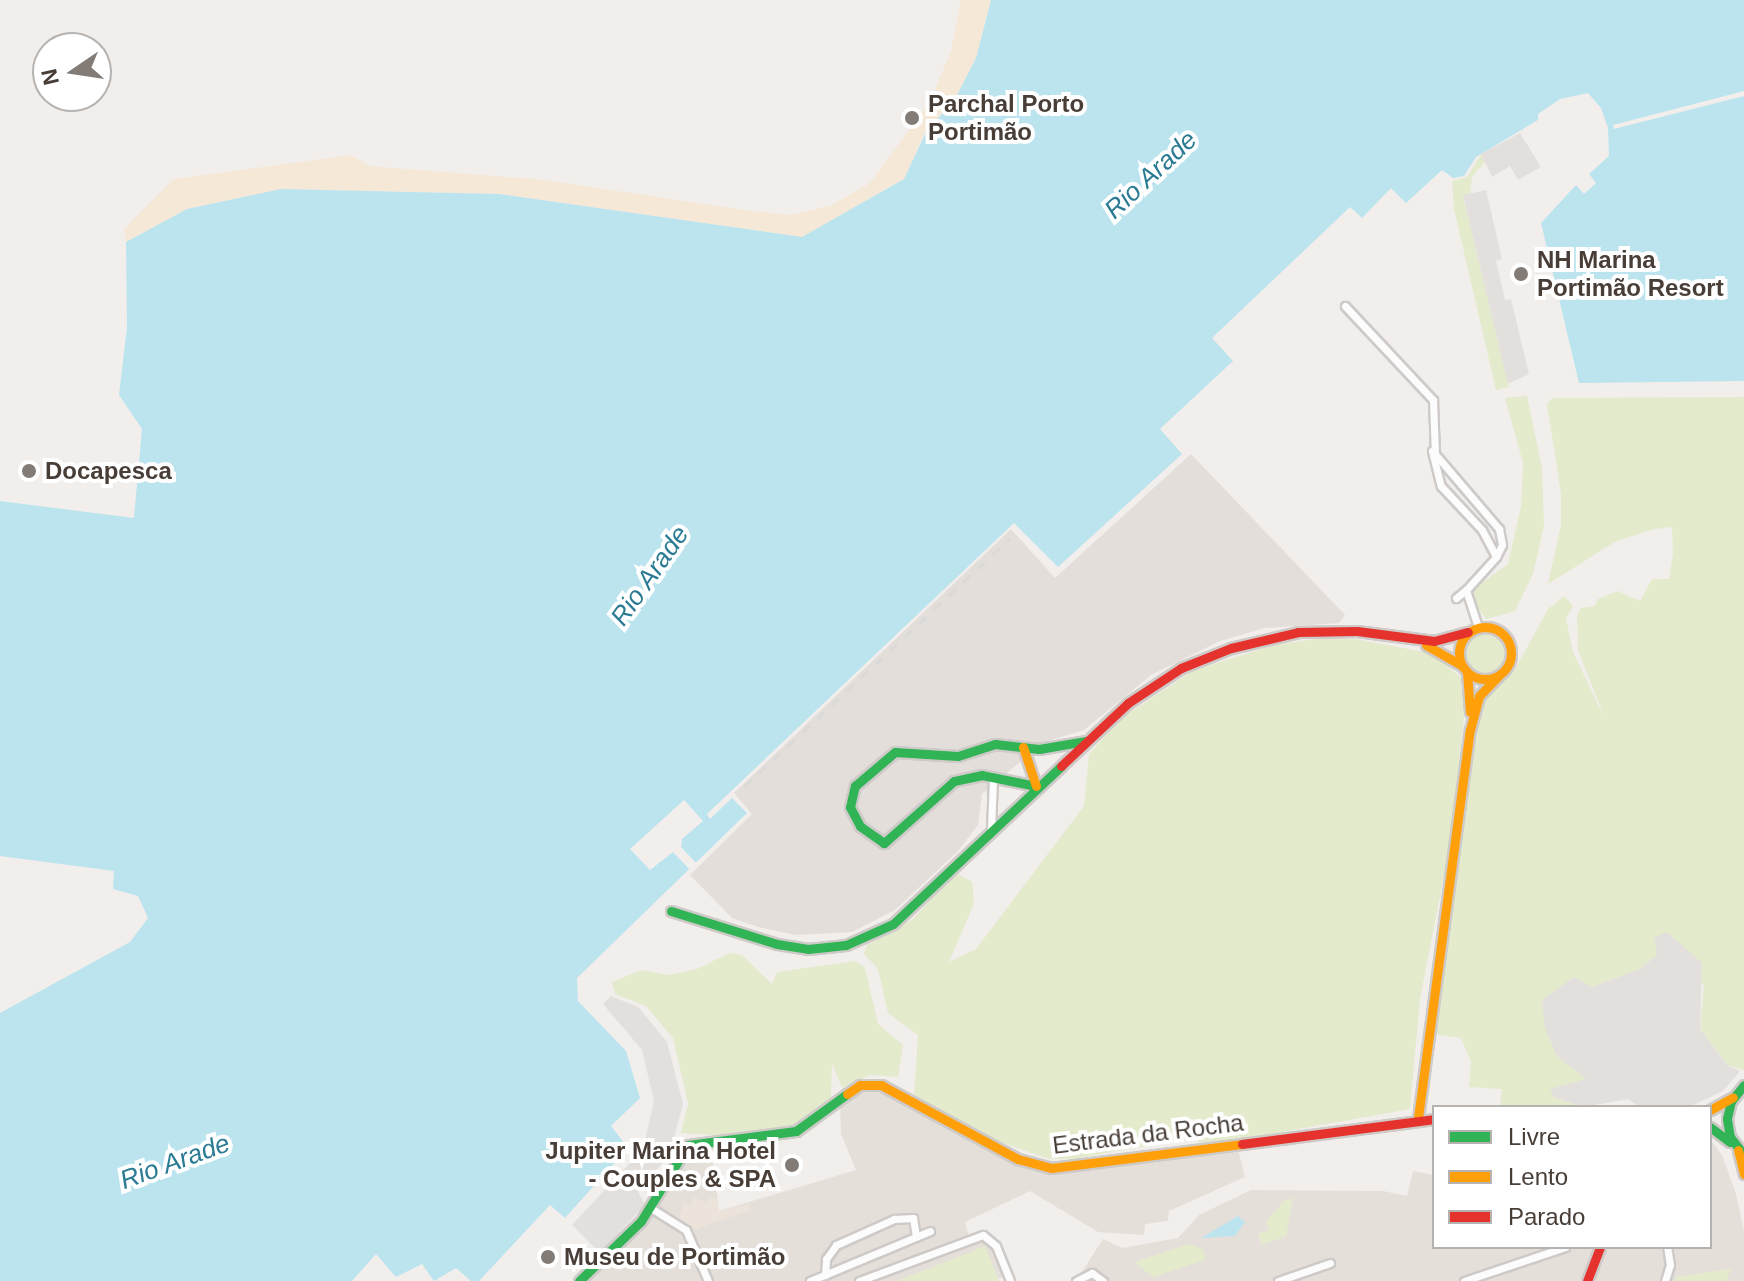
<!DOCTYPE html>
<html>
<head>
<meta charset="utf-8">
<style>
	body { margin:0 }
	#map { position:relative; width:1744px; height:1281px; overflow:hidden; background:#f1eeec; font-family:Helvetica,sans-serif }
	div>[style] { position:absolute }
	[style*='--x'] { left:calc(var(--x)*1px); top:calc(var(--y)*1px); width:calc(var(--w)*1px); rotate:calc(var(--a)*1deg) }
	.residential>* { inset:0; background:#e5dfd9 }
	.industrial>* { inset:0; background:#e4dedb }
	.education>* { inset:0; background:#ece3db }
	.green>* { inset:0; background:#e4ebcc }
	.round { border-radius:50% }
	.sand>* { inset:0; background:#f5e8d7 }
	.parking>* { inset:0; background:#e3dfdd }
	.water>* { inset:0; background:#bce4ef }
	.pier>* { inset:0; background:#f1eeec }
	.roads { filter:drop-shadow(2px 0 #cecac8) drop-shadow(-2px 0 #cecac8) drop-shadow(0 2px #cecac8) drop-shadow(0 -2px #cecac8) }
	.street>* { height:7px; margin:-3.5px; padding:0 3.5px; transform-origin:3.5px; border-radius:3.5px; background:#fdfcfc }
	.fast>* { height:9px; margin:-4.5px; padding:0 4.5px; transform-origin:4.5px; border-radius:4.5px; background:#30b455 }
	.slow>* { height:9px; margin:-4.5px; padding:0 4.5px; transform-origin:4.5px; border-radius:4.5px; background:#ff9f0a }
	.slow>.ring { margin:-4.5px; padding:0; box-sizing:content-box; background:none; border:9px solid #ff9f0a; border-radius:50% }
	.jam>* { height:9px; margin:-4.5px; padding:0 4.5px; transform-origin:4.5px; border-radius:4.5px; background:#e5322d }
	.rail>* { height:3px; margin-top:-1.5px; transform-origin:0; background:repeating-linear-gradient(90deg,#d9d9d8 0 10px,transparent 0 20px) }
	.dots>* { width:22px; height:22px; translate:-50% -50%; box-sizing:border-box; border:4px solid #fff; border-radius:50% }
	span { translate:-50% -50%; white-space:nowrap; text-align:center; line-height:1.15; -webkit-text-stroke:8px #fff; paint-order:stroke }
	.poi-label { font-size:24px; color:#483e37; font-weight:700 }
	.left { translate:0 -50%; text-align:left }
	.right { translate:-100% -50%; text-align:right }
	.street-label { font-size:24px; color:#483e37 }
	.water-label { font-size:26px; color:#2a7b93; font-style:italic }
	.legend { position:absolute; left:1432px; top:1105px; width:280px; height:144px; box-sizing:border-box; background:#fff; border:2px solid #b6b2af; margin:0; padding:10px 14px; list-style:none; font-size:24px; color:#483e37 }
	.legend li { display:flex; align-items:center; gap:16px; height:40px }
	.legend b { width:40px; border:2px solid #b6b2af }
	.north { position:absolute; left:32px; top:32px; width:80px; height:80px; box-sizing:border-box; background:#fff; border:2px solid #b6b2af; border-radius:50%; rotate:257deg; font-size:22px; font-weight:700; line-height:32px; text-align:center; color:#483e37 }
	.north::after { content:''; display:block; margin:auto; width:28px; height:36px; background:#837c76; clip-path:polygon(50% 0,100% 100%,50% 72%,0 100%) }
</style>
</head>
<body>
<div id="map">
	<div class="residential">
		<div style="clip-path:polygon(875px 1084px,970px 1135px,1052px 1168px,1237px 1145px,1245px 1177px,1169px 1211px,1168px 1221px,1145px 1224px,1144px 1235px,1098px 1232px,1030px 1191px,965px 1222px,969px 1237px,991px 1239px,1008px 1275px,992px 1281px,579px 1281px,641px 1221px,682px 1150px,710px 1142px,719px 1211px,856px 1170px,841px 1134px,840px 1099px)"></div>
		<div style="clip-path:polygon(1710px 1139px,1722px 1155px,1736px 1194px,1744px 1231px,1744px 1281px,1076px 1281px,1103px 1239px,1122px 1248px,1178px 1238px,1199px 1215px,1251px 1190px,1383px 1191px,1407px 1196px,1413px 1171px,1434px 1175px,1434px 1247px,1710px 1247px)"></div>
	</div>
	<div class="industrial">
		<div style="clip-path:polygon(1191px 454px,1345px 615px,1339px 623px,1265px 628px,1220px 641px,1151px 675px,1084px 730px,1044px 742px,982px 794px,978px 825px,958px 851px,895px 910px,852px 932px,795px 935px,758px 927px,732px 918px,690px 875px,752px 814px,734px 793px,1011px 529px,1055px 578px)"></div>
	</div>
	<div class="education">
		<div style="clip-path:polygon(694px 1197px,707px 1203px,710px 1197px,717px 1199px,719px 1211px,749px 1204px,751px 1210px,693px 1230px,679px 1217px,684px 1203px,691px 1206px)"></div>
	</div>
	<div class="green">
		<div style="clip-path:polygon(1481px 154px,1485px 162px,1472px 177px,1470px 194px,1463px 196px,1509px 387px,1496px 390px,1454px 209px,1452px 181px,1467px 177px)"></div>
		<div style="clip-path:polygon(1527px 396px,1542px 468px,1544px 526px,1533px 574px,1515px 611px,1486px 619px,1473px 602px,1473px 589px,1508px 564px,1521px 506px,1523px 463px,1505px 398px)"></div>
		<div style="clip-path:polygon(1744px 397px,1744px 1070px,1727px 1065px,1700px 1029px,1704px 985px,1657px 955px,1640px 969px,1592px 987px,1548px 1013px,1545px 1028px,1586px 1080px,1551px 1090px,1554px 1097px,1583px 1107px,1500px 1107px,1502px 1089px,1469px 1087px,1471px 1062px,1461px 1038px,1433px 1034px,1481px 704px,1513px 673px,1548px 609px,1564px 596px,1573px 606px,1566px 618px,1573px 652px,1605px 719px,1578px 650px,1577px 616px,1581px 608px,1595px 606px,1598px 599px,1618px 591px,1640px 601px,1652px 579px,1669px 579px,1673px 554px,1672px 527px,1655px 529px,1616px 541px,1548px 584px,1561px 525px,1561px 494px,1547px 404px,1553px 398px)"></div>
		<div class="round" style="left:1465px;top:633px;width:42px;height:42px"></div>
		<div style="clip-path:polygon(1315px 639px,1355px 639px,1435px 654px,1461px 678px,1464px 718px,1449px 850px,1420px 999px,1410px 1109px,1249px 1138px,1204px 1144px,1190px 1138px,1074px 1159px,1049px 1159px,997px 1141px,914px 1095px,918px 1035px,888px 1013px,878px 969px,864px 954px,867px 945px,912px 920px,956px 873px,972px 882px,974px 904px,949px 962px,976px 949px,1084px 806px,1089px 754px,1120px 719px,1194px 670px,1274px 645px)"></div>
		<div style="clip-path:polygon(729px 953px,742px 955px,772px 984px,777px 972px,855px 961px,865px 968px,878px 1024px,903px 1045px,898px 1077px,869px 1075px,842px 1088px,832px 1063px,831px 1099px,794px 1127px,740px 1137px,681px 1133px,688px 1104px,673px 1038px,646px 1006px,615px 994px,612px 982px,642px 970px,668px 975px,697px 969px)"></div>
		<div style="clip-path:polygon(1293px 1198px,1286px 1236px,1262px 1245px,1258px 1234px,1269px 1230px,1266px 1221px,1284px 1201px)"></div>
		<div style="clip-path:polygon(1190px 1244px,1204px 1250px,1205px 1260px,1153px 1277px,1134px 1262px)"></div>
		<div style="clip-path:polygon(985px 1246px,999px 1281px,897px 1281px,948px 1261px)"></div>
		<div style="clip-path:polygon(1731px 1269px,1726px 1281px,1674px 1281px,1676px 1277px)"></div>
	</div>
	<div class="sand">
		<div style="clip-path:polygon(961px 0,991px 0,976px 58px,955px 99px,925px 132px,904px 179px,802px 237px,499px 194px,281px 189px,187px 209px,126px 242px,124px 229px,174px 179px,351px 155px,369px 166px,544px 180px,751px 211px,791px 215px,830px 206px,870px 183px,930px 102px,951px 51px)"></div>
	</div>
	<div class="parking">
		<div style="clip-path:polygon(1520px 133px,1541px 167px,1518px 180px,1510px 166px,1492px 177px,1481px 154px)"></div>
		<div style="clip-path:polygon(1486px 190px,1502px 259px,1496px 261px,1505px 300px,1511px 299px,1529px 374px,1508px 384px,1463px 195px)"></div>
		<div style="clip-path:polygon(1667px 932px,1702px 963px,1700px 1029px,1727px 1065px,1740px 1071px,1723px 1091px,1691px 1106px,1640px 1107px,1628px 1099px,1583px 1107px,1554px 1097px,1550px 1089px,1586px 1079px,1557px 1056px,1545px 1028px,1542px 1000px,1574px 977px,1592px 987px,1640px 969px,1657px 955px,1654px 938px)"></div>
		<div style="clip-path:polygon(611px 996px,638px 1007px,667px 1042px,683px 1104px,670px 1153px,638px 1192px,645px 1205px,600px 1253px,572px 1225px,643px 1149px,654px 1101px,642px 1050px,603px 1004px)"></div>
	</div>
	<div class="water">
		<div style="clip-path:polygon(991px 0,1744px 0,1744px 381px,1579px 383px,1541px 223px,1576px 185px,1584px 194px,1596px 183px,1589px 174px,1609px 156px,1608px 128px,1601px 108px,1588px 93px,1560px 99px,1538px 114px,1538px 120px,1476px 157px,1464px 176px,1453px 178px,1442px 170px,1406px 203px,1391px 188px,1362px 218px,1350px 207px,1212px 338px,1233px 361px,1160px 429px,1182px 454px,1058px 567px,1014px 523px,707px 814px,710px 819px,732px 798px,747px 813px,577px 978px,578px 1001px,626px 1051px,640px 1098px,611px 1126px,628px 1148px,565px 1218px,550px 1205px,479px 1281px,471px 1281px,456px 1268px,434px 1281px,422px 1264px,396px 1277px,376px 1254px,352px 1281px,0 1281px,0 1013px,130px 942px,148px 918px,138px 896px,113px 889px,114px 871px,0 856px,0 501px,134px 518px,142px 429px,119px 395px,127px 327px,126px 242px,187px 209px,281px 189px,499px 194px,802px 237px,904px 179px,926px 132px,955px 99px,976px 58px)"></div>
		<div style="clip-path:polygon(1238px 1216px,1245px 1222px,1235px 1236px,1201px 1238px)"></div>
	</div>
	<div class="pier">
		<div style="clip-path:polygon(1744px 91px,1744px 96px,1614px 129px,1613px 125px)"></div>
		<div style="clip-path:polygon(684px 800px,703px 821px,682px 839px,681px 847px,698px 865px,691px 871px,673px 852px,650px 870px,630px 849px)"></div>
	</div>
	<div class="roads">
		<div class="street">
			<div style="--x:1345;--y:306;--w:129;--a:46.9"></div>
			<div style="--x:1433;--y:400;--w:54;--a:87.9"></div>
			<div style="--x:1435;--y:454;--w:99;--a:49.5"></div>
			<div style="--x:1499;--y:529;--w:16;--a:79"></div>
			<div style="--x:1502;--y:545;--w:13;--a:117"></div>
			<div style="--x:1496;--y:557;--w:45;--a:132.3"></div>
			<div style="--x:1466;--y:590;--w:39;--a:72"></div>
			<div style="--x:1432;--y:451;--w:36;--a:76"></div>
			<div style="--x:1441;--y:486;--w:60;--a:47"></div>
			<div style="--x:1482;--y:530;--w:30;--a:62"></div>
			<div style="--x:1456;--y:598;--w:13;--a:-39"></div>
			<div style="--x:991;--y:830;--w:53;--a:-87.8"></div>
			<div style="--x:651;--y:1208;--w:41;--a:32.2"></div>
			<div style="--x:686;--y:1230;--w:56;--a:66.7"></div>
			<div style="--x:825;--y:1275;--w:16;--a:-86"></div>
			<div style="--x:826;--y:1259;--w:17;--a:-54"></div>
			<div style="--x:836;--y:1245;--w:64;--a:-24.1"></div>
			<div style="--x:894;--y:1219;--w:19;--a:-3"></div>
			<div style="--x:913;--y:1218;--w:19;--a:81"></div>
			<div style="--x:810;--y:1281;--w:130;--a:-22.6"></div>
			<div style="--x:859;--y:1281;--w:132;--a:-20.4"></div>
			<div style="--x:983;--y:1235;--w:17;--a:40"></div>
			<div style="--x:996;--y:1246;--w:38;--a:68"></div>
			<div style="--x:1076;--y:1281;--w:18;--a:-27"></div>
			<div style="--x:1092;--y:1273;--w:14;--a:36"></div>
			<div style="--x:1278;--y:1281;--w:55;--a:-19.1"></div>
			<div style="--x:1464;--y:1281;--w:107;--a:-18.6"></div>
			<div style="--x:1665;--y:1281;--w:17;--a:-73"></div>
			<div style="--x:1670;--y:1265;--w:18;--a:-99"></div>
		</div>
		<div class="fast">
			<div style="--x:1036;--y:786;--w:55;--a:-168.5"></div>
			<div style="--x:982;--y:775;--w:29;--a:168"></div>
			<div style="--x:954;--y:781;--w:94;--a:138.5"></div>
			<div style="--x:884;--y:843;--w:29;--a:-145"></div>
			<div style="--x:860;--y:826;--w:21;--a:-118"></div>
			<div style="--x:850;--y:807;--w:22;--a:-77"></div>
			<div style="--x:855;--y:786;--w:52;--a:-40.4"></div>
			<div style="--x:895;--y:752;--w:63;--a:3.6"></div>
			<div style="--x:958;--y:756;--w:39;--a:-18"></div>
			<div style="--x:995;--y:744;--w:44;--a:6.5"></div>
			<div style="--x:1039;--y:749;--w:48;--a:-9.7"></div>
			<div style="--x:671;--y:911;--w:111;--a:17.3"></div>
			<div style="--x:777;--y:944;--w:31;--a:9"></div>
			<div style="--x:808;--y:949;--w:38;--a:-6"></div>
			<div style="--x:846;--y:945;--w:51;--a:-24.1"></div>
			<div style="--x:893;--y:924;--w:231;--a:-43.2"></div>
			<div style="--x:1744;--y:1085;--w:21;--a:129"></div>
			<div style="--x:1731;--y:1101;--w:18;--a:103"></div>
			<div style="--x:1727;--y:1119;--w:18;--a:81"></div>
			<div style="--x:1730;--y:1137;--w:23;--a:52"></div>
			<div style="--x:1710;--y:1127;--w:25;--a:37"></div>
			<div style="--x:579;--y:1281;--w:86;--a:-44.1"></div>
			<div style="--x:641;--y:1221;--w:89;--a:-58.3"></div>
			<div style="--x:688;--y:1145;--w:109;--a:-7.4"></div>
			<div style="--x:796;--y:1131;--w:63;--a:-36"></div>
		</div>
		<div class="slow">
			<div class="ring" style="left:1459px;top:627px;width:43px;height:43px"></div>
			<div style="--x:1426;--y:645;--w:40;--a:29.7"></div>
			<div style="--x:1467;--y:672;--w:40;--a:85.7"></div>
			<div style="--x:1023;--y:747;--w:41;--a:71.6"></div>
			<div style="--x:847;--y:1094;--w:16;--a:-35"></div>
			<div style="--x:860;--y:1085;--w:21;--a:0"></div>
			<div style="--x:881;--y:1085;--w:156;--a:28.4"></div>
			<div style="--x:1018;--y:1159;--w:35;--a:15"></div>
			<div style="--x:1052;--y:1168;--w:192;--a:-7.2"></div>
			<div style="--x:1710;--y:1110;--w:26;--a:-29"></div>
			<div style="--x:1418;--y:1118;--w:391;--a:-82.4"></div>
			<div style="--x:1470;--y:730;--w:35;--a:-75"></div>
			<div style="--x:1479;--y:696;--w:28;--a:-46"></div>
			<div style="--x:1738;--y:1150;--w:25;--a:76"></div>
		</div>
		<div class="jam">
			<div style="--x:1061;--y:766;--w:92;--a:-43.2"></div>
			<div style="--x:1128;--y:703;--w:64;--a:-33.4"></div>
			<div style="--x:1181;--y:668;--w:54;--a:-21.8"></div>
			<div style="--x:1231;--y:648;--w:69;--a:-13.4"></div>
			<div style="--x:1298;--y:632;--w:59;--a:-1"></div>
			<div style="--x:1357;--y:631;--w:78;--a:7.4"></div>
			<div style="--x:1434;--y:641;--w:35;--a:-15"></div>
			<div style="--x:1242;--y:1144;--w:194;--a:-7.4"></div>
			<div style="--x:1587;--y:1281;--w:36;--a:-69"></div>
		</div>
	</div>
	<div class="rail">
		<div style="--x:744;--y:787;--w:364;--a:-43.1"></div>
	</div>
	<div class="dots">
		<div style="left:912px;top:118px;background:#837c76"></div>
		<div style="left:1521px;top:274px;background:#837c76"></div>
		<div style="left:29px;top:471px;background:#837c76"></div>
		<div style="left:792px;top:1165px;background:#837c76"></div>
		<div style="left:548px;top:1257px;background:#837c76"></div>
	</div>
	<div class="poi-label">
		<span class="left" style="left:928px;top:118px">Parchal Porto<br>Portimão</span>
		<span class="left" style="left:1537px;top:274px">NH Marina<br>Portimão Resort</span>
		<span class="left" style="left:45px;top:471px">Docapesca</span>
		<span class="right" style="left:776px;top:1165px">Jupiter Marina Hotel<br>- Couples &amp; SPA</span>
		<span class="left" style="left:564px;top:1257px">Museu de Portimão</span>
	</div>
	<div class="street-label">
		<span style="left:1148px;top:1134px;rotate:-7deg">Estrada da Rocha</span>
	</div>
	<div class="water-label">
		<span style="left:1151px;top:175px;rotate:-43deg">Rio Arade</span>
		<span style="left:650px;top:576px;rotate:-55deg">Rio Arade</span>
		<span style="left:175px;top:1162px;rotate:-20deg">Rio Arade</span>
	</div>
	<ul class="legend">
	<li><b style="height:10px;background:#30b455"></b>Livre</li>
	<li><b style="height:10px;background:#ff9f0a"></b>Lento</li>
	<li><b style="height:10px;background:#e5322d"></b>Parado</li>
	</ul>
	<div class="north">N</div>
</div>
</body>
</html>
